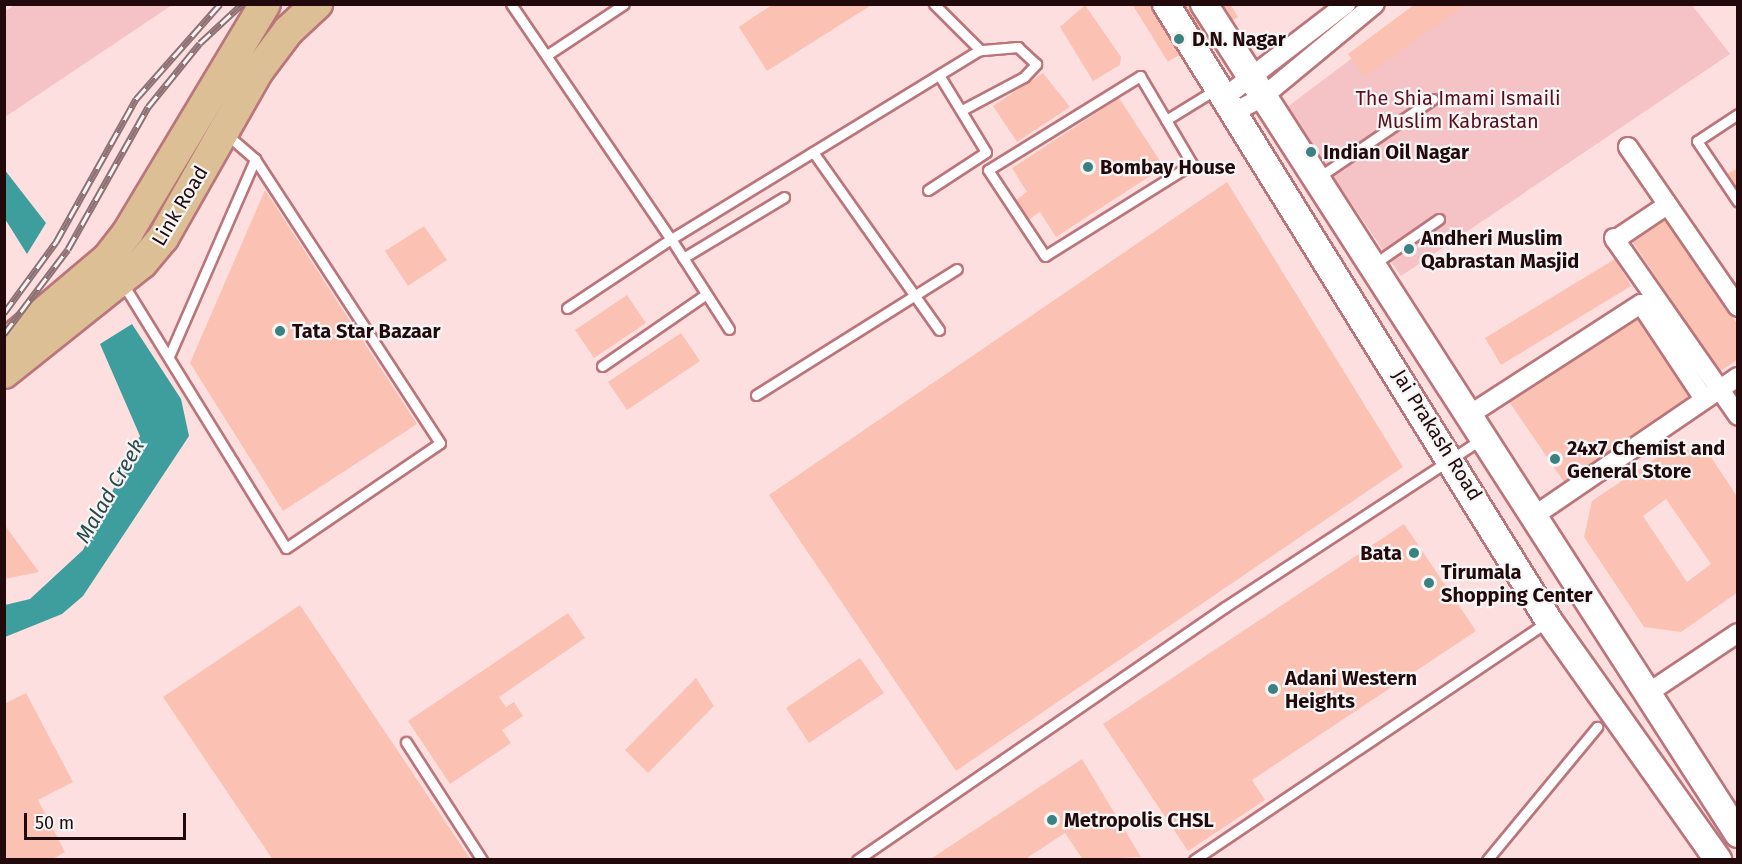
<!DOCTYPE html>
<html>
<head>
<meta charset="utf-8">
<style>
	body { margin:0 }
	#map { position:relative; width:1742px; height:864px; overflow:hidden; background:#fedfe0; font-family:"Fira Sans",sans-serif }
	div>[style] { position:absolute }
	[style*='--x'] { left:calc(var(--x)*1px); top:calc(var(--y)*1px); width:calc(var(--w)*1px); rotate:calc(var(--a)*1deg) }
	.green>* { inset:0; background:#f5c2c5 }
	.water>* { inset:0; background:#3d9e9d }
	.building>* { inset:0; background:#fbc2b3 }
	.roads { filter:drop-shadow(2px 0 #ba767b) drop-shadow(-2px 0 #ba767b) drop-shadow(0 2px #ba767b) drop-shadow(0 -2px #ba767b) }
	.lane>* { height:9px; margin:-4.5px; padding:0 4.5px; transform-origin:4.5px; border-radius:4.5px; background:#fff }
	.street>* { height:18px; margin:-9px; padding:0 9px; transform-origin:9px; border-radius:9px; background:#fff }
	.secondary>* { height:26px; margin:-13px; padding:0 13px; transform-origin:13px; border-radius:13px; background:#fff }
	.primary>* { height:30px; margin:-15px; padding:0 15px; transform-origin:15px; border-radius:15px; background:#dcbf95 }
	.rail>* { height:7px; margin-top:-3.5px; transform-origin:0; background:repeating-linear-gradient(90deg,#f5f5f5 0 14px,#8d7173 0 28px); box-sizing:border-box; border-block:2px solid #8d7173 }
	.dots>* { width:16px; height:16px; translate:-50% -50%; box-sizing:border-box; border:3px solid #f5f5f5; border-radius:50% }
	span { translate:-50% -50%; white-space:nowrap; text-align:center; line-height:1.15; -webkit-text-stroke:4.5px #f5f5f5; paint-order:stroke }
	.poi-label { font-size:20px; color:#22090c; font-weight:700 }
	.left { translate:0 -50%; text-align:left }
	.right { translate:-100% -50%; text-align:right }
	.park-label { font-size:20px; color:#590d1d }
	.street-label { font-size:20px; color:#22090c }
	.water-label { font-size:21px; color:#2b4948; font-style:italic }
	.frame { position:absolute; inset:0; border:6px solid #22090c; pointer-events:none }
	.scale { position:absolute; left:24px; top:813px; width:162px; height:27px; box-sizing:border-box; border:3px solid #22090c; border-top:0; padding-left:8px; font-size:18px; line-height:21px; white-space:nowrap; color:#22090c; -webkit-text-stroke:4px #f5f5f5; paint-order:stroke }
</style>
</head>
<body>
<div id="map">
	<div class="green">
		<div style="clip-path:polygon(15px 5px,15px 4px,172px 5px,5px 117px,5px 11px)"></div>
		<div style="clip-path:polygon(1423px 5px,1692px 5px,1730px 54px,1401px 276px,1286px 108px)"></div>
	</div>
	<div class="water">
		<div style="clip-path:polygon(4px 169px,46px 223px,27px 254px,5px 219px)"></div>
		<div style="clip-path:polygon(132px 324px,181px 399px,189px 436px,83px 596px,62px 614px,5px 637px,5px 605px,30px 599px,83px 550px,140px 436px,100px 344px)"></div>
	</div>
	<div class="building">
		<div style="clip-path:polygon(773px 4px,873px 4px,767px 71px,739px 27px)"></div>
		<div style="clip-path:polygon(1132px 4px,1230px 4px,1238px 17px,1168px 62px)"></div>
		<div style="clip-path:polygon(1415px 4px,1467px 4px,1365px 77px,1348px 54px)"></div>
		<div style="clip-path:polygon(1085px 5px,1121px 57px,1120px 65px,1093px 81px,1060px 27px)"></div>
		<div style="clip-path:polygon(1043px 73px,1070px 107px,1017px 142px,993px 106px)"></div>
		<div style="clip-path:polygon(1119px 98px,1164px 167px,1056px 237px,1040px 212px,1028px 220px,1016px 200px,1027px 192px,1012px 168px)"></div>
		<div style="clip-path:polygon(1738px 168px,1738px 190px,1727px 174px)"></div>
		<div style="clip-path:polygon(1227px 182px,1403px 467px,956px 771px,769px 495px)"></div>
		<div style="clip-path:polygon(265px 190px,417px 424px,283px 511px,190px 363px)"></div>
		<div style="clip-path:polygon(1662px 212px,1738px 325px,1738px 359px,1719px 372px,1628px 235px)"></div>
		<div style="clip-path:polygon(424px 226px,447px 260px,408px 286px,385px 251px)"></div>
		<div style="clip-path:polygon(1615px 259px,1631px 286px,1501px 365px,1485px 338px)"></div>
		<div style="clip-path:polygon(627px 295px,646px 323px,594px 358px,575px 330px)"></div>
		<div style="clip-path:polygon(1638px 313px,1695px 399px,1566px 485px,1508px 400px)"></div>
		<div style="clip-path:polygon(681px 333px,700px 361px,627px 410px,608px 382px)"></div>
		<div style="clip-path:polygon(evenodd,1672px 447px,1709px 454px,1738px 498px,1738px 592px,1681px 632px,1644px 627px,1584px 537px,1592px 501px,1672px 447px,1666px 499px,1711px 564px,1687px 582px,1643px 516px,1666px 499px)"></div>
		<div style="clip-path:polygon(4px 524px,39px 572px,4px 579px)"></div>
		<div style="clip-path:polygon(1404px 524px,1476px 631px,1252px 780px,1265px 800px,1188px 851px,1103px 724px)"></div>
		<div style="clip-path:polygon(300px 605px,471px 860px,273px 860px,163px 697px)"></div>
		<div style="clip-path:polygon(568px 613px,585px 638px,499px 697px,506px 707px,514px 702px,523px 716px,502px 730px,511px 743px,450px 784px,408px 721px)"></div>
		<div style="clip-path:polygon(860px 658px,884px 693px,809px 743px,786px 708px)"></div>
		<div style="clip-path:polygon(696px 678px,714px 706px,648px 773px,625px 750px)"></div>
		<div style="clip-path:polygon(26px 693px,73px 782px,38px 800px,65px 852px,51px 860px,4px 860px,4px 704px)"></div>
		<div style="clip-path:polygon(1082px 759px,1141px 857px,1083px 860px,1065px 833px,1024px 860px,929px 860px)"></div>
	</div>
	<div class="roads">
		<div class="lane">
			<div style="--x:511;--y:4;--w:284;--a:55.8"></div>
			<div style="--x:671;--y:239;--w:362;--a:-31.5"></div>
			<div style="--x:980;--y:50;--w:65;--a:-135"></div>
			<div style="--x:547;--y:55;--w:92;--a:-33.5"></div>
			<div style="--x:1140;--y:76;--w:102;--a:59.4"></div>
			<div style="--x:1192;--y:164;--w:173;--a:148"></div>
			<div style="--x:1045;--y:256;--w:103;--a:-123.5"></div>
			<div style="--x:988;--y:170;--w:179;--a:-31.7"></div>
			<div style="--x:962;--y:110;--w:70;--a:-28"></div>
			<div style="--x:1024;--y:77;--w:18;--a:-47"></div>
			<div style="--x:1036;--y:64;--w:25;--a:-137"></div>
			<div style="--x:1018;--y:47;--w:38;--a:175"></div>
			<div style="--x:1738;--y:114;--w:49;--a:146.6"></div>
			<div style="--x:1697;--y:141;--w:73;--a:56.1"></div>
			<div style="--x:1166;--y:120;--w:61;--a:-31.6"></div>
			<div style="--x:813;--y:152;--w:218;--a:54.7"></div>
			<div style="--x:1319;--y:177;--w:138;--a:-34.4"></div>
			<div style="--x:928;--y:190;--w:69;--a:-33.2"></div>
			<div style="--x:986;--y:152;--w:90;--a:-121.4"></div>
			<div style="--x:683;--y:258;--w:118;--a:-31.1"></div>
			<div style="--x:1374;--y:264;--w:79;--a:-34.7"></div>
			<div style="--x:123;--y:284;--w:310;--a:58.3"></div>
			<div style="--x:286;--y:548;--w:186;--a:-34.3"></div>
			<div style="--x:440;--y:443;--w:339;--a:-123.1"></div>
			<div style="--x:255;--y:159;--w:38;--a:-139"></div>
			<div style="--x:567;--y:308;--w:125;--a:-33.6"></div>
			<div style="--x:671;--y:239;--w:107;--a:57.2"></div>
			<div style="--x:170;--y:354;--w:213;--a:-66.4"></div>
			<div style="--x:602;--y:366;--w:125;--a:-34.6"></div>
			<div style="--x:756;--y:395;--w:237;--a:-32.1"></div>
			<div style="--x:406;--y:742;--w:140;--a:57.2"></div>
			<div style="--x:857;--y:860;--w:447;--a:-34.5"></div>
			<div style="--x:1225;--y:607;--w:305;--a:-33.2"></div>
			<div style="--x:1194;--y:860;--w:427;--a:-34"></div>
			<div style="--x:1487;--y:860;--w:173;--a:-50.4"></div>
		</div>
		<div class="street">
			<div style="--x:1225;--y:97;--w:153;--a:-37.5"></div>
			<div style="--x:1234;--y:112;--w:29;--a:-27"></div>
			<div style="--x:1260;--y:99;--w:149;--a:-39.6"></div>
			<div style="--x:1628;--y:147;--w:194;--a:55.5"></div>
			<div style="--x:1614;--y:238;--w:217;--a:55.1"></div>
			<div style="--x:1615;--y:240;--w:63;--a:-33.9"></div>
			<div style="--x:1466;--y:417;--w:208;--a:-32.9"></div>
			<div style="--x:1641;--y:304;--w:114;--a:56.4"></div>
			<div style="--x:1531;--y:518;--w:250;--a:-34.3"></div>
			<div style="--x:1648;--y:693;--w:108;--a:-33.7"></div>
		</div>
		<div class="secondary">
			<div style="--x:1166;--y:4;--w:726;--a:58.17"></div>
			<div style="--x:1549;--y:621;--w:293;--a:54.7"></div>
			<div style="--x:1204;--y:4;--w:987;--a:57.24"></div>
		</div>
		<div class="primary">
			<div style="--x:4;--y:346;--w:136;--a:-40.2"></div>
			<div style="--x:108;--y:258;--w:33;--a:-52"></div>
			<div style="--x:128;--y:232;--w:266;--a:-59"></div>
			<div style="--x:4;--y:373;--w:176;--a:-38.6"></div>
			<div style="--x:142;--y:263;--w:33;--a:-50"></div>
			<div style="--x:163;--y:238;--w:192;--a:-60.4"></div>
			<div style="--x:258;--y:71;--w:50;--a:-53.1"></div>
			<div style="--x:288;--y:31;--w:40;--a:-43"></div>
		</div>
	</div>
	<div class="rail">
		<div style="--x:4;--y:313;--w:88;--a:-53.8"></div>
		<div style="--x:56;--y:242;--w:164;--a:-60.8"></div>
		<div style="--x:136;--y:99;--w:127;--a:-48.5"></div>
		<div style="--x:4;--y:334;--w:106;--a:-53"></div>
		<div style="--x:68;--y:249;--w:163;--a:-60.6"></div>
		<div style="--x:148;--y:107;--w:82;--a:-50.9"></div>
		<div style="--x:200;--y:43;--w:57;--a:-42.9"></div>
	</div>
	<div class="dots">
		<div style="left:1179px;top:39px;background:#3a8282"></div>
		<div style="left:1311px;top:152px;background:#3a8282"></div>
		<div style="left:1088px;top:167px;background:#3a8282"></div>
		<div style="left:1409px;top:249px;background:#3a8282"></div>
		<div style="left:280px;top:331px;background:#3a8282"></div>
		<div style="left:1555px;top:459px;background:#3a8282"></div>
		<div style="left:1414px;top:553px;background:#3a8282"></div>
		<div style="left:1429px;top:583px;background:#3a8282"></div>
		<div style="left:1273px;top:689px;background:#3a8282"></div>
		<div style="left:1052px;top:820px;background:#3a8282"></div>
	</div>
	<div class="poi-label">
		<span class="left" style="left:1192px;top:39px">D.N. Nagar</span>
		<span class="left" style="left:1323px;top:152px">Indian Oil Nagar</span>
		<span class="left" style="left:1100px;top:167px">Bombay House</span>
		<span class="left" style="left:1421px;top:250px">Andheri Muslim<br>Qabrastan Masjid</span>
		<span class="left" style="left:292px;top:331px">Tata Star Bazaar</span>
		<span class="left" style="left:1567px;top:460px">24x7 Chemist and<br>General Store</span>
		<span class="right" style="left:1402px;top:553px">Bata</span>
		<span class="left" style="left:1441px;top:584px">Tirumala<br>Shopping Center</span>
		<span class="left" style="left:1285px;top:690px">Adani Western<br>Heights</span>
		<span class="left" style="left:1064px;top:820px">Metropolis CHSL</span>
	</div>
	<div class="park-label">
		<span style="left:1458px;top:110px">The Shia Imami Ismaili<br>Muslim Kabrastan</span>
	</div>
	<div class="street-label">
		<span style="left:180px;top:206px;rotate:-59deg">Link Road</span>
		<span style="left:1437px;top:435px;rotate:58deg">Jai Prakash Road</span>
	</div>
	<div class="water-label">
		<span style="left:110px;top:491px;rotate:-60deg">Malad Creek</span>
	</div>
	<div class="frame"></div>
	<div class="scale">50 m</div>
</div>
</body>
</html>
